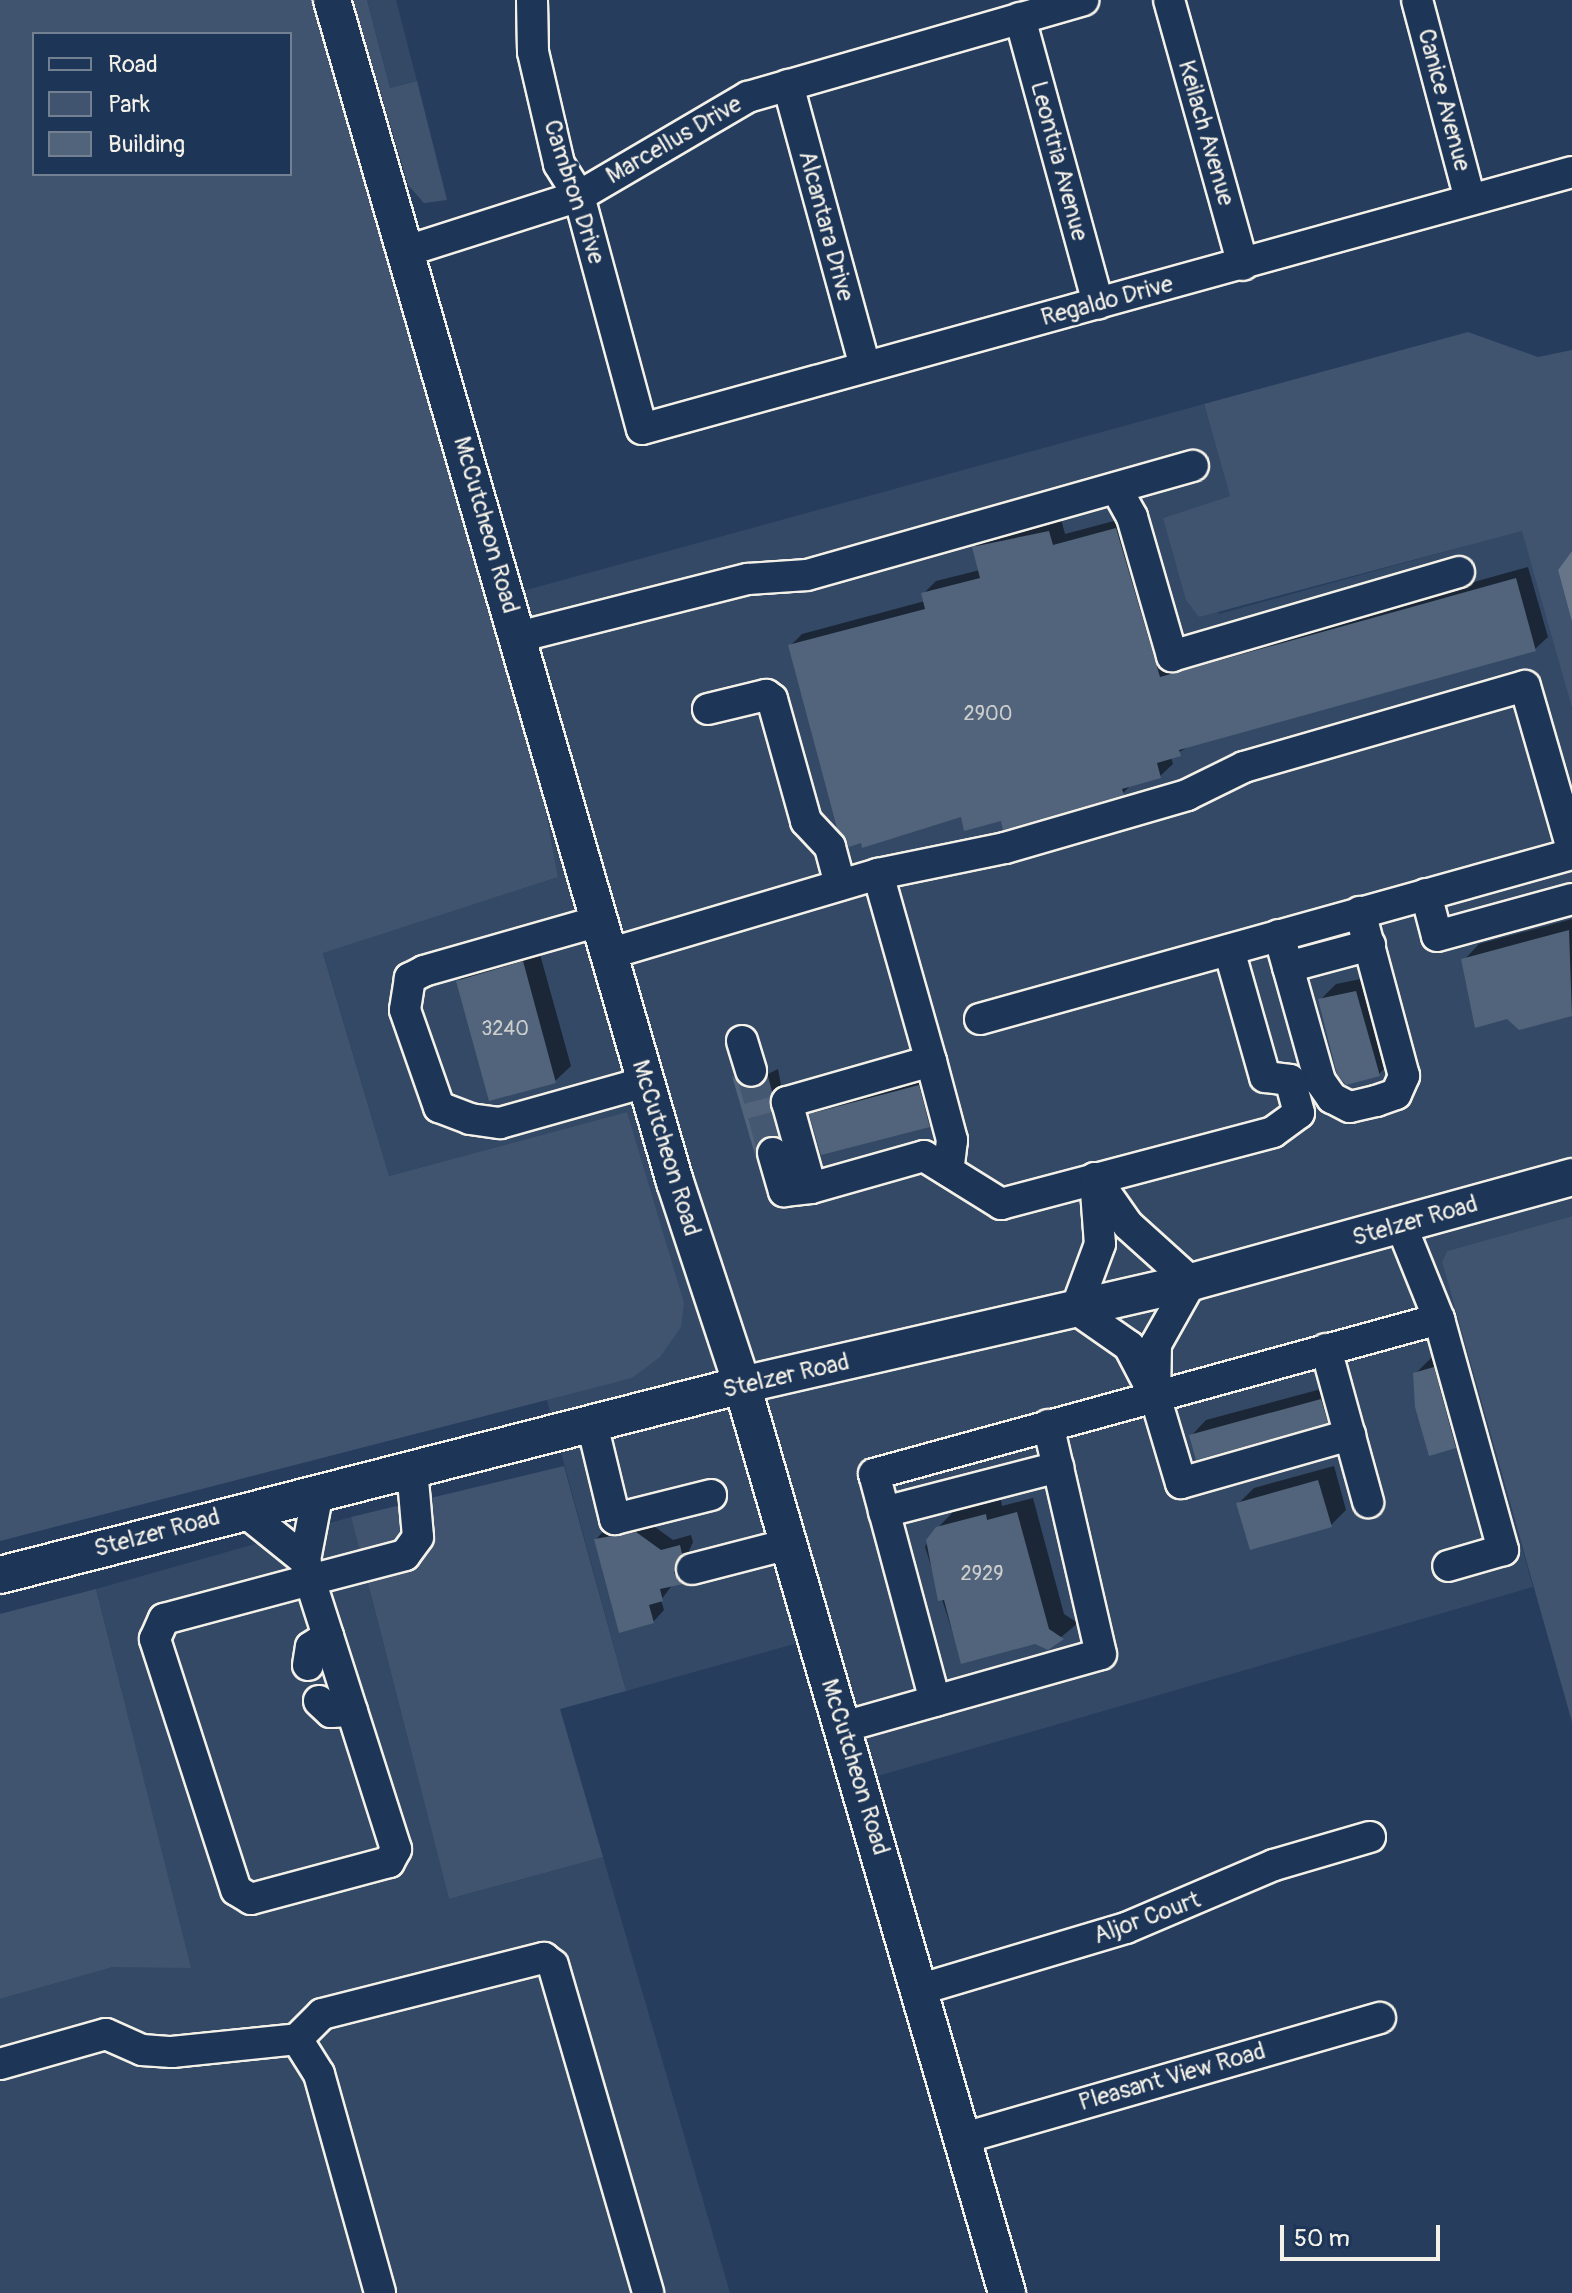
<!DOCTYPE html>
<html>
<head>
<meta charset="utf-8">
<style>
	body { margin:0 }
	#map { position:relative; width:1572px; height:2293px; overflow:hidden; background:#263d5d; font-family:Pangolin,sans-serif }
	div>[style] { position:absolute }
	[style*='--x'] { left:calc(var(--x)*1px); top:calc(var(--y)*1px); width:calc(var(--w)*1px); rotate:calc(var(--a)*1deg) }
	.built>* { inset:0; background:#334966 }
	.green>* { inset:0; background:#40546f }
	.water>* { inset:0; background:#677588 }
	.shadow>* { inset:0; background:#0007 }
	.building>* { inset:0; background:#52647b }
	.minor-tunnel>* { height:30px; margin-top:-15px; transform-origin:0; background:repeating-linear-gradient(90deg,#455872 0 30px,transparent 0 45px) }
	.roads { filter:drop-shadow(2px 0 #f4f1e8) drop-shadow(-2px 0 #f4f1e8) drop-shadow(0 2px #f4f1e8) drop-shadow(0 -2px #f4f1e8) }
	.minor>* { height:30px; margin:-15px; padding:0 15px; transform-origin:15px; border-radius:15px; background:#1d3557 }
	.major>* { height:36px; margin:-18px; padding:0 18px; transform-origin:18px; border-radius:18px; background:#1d3557 }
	span { translate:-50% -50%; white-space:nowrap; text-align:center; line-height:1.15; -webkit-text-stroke:6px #1d3557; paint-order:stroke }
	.number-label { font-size:20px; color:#cccecd }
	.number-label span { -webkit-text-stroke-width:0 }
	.street-label { font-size:24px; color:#f4f1e8 }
	.legend { position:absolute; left:32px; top:32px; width:260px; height:144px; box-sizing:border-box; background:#1d3557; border:2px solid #738091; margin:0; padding:10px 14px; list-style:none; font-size:24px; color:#f4f1e8 }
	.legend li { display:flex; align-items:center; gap:16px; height:40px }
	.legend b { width:40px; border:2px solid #738091 }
	.scale { position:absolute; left:1280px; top:2225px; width:160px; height:36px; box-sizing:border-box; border:4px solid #f4f1e8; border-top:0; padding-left:10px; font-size:24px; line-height:28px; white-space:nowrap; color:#f4f1e8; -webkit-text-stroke:6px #1d3557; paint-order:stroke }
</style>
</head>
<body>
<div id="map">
	<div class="built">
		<div style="clip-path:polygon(367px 0,396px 0,417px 81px,390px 88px)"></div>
		<div style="clip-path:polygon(1204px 404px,1230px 496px,1163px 518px,1219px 614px,1523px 530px,1572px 708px,1572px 1216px,1447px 1251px,1442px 1262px,1533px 1587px,857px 1782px,819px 1637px,626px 1691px,546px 1397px,632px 1378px,627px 1112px,389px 1176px,323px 952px,558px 877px,538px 769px,486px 601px)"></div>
		<div style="clip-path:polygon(351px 1517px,449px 1899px,603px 1857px,730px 2293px,0 2293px,0 1999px,113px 1967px,190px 1967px,96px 1589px)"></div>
	</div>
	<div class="green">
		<div style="clip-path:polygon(evenodd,0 0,312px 0,538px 769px,558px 877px,323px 953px,389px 1176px,627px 1112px,684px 1303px,681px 1327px,660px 1357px,632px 1378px,0 1541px,0 0,34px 34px,290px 34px,290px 174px,34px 174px,34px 34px)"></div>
		<div style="clip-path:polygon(353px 0,367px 0,390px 88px,417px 81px,447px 200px,424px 203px,408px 185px)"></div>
		<div style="clip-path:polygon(1468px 332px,1538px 357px,1572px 350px,1572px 551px,1558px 570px,1572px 622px,1572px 708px,1522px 531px,1199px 617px,1186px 600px,1163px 518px,1230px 496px,1204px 404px)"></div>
		<div style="clip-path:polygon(1572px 1216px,1572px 1722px,1442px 1262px,1447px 1251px)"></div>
		<div style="clip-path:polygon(564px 1466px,626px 1691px,560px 1709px,603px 1857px,449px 1899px,351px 1517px)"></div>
		<div style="clip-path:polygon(96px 1589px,191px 1968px,113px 1967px,0 1999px,0 1614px)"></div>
	</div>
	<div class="water">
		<div style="clip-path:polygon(1572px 551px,1572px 622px,1558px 570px)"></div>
	</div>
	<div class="shadow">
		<div style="clip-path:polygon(1129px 517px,1172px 666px,1528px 567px,1548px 637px,1535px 649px,1191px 745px,1171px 757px,1173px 764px,1160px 776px,1132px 784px,1123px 793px,1003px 818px,962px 814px,790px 646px,802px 634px,925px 601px,923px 594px,936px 581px,980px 570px,974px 548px,986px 535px,1061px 519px,1065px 534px)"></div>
		<div style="clip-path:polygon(1572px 919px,1572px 1014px,1520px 1028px,1464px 960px,1479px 944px)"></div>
		<div style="clip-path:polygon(538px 947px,571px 1066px,555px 1081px,458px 981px,474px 966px)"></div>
		<div style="clip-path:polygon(1371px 977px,1394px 1059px,1379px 1074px,1320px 1000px,1336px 984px)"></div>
		<div style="clip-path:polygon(745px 1066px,760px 1078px,778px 1069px,788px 1122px,769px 1136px,757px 1154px,735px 1076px)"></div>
		<div style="clip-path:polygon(934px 1071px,944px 1109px,929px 1125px,812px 1115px,827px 1099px)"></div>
		<div style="clip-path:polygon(1449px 1353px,1470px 1431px,1455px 1446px,1415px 1374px,1431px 1358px)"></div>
		<div style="clip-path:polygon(1336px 1385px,1342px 1405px,1327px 1421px,1191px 1436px,1206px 1420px)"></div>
		<div style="clip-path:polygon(1334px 1466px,1346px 1510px,1331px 1525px,1238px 1504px,1254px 1488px)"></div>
		<div style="clip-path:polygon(1033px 1498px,1064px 1614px,1078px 1623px,1048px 1648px,1035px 1642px,962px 1661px,925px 1547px,930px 1536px,953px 1512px,1001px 1500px,1002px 1506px)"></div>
		<div style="clip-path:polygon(648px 1522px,673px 1540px,691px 1535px,693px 1542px,685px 1560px,692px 1571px,673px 1584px,661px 1600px,664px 1610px,653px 1622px,596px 1539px,607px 1528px)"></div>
	</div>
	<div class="building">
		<div style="clip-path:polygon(1116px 528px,1160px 677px,1516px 578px,1536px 651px,1179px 750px,1181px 756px,1157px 763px,1161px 778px,1122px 789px,1124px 795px,1010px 828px,1003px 830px,1001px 821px,964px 831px,961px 817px,862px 848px,861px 843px,849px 847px,837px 828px,788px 645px,925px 609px,921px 593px,980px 578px,972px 547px,1049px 531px,1053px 545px)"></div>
		<div style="clip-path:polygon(1569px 930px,1572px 1016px,1519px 1030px,1507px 1019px,1475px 1028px,1461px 959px)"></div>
		<div style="clip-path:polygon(523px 961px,556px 1083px,489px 1101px,456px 981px)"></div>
		<div style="clip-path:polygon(1356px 991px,1380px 1076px,1346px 1085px,1337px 1074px,1318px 999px)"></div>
		<div style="clip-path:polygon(732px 1076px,748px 1089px,767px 1079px,778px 1136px,761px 1140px,756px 1158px)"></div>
		<div style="clip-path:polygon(919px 1085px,930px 1127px,821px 1155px,809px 1114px)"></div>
		<div style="clip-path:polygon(1434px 1367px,1456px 1448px,1429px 1456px,1415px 1407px,1413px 1373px)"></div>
		<div style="clip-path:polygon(1321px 1399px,1328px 1423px,1196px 1460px,1189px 1435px)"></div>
		<div style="clip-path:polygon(1318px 1480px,1332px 1527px,1250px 1550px,1236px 1503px)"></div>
		<div style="clip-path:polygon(1017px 1512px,1049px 1629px,1064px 1639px,1048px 1650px,1035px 1644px,961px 1664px,944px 1600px,938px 1601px,926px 1540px,936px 1527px,986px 1514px,987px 1520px)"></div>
		<div style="clip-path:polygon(636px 1532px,661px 1550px,680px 1545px,682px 1554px,674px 1573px,683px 1584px,660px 1589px,663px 1601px,649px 1605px,654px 1623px,619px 1633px,594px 1539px)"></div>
	</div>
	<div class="minor-tunnel">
		<div style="--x:751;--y:1071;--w:85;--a:75"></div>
	</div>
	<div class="roads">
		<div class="minor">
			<div style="--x:532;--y:0;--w:52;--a:88.9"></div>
			<div style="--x:533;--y:52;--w:115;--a:76.9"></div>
			<div style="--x:559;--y:164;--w:38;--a:58"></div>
			<div style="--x:579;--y:196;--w:241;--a:74.9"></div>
			<div style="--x:642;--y:429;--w:965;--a:-15.45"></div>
			<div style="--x:1169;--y:0;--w:275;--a:74.4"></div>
			<div style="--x:1417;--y:0;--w:206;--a:75.1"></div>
			<div style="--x:1020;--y:18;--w:296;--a:74.7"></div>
			<div style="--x:788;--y:85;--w:291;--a:74.7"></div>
			<div style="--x:407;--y:251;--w:181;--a:-17.7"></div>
			<div style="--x:579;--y:196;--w:196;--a:-30.4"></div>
			<div style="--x:748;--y:97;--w:349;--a:-16.1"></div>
			<div style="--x:1116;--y:488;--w:33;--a:61"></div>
			<div style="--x:1132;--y:517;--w:145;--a:73.9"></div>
			<div style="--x:1172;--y:656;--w:299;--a:-16.3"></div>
			<div style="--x:518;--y:637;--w:237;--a:-14.2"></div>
			<div style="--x:748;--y:579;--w:59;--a:-3.9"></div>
			<div style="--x:807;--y:575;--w:401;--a:-15.8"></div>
			<div style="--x:708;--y:709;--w:60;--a:-13.6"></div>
			<div style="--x:766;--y:695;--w:7;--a:34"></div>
			<div style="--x:772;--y:699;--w:127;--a:74.4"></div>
			<div style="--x:806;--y:821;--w:35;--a:47"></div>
			<div style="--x:830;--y:847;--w:39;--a:75"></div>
			<div style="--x:878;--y:874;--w:130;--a:-11.6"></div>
			<div style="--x:1005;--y:848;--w:190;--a:-16.2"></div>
			<div style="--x:1187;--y:795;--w:64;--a:-26.2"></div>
			<div style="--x:1244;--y:767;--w:292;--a:-16.1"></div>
			<div style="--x:1525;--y:686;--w:170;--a:73.9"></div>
			<div style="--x:1426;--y:894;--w:43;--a:75.3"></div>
			<div style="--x:1437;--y:936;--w:140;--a:-15.3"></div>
			<div style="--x:599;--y:921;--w:182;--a:164.1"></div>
			<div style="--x:424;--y:971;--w:16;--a:153"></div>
			<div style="--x:410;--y:978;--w:32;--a:99"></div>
			<div style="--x:405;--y:1010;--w:103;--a:70.7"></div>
			<div style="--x:439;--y:1107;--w:33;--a:21"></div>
			<div style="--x:470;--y:1119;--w:30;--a:8"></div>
			<div style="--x:500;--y:1123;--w:152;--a:-15.7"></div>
			<div style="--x:1279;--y:935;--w:152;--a:74.3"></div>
			<div style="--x:1320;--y:1081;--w:21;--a:55"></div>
			<div style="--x:1332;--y:1098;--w:20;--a:27"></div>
			<div style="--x:1350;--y:1107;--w:27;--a:-13"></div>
			<div style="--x:1376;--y:1101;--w:21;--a:-19"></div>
			<div style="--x:1396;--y:1094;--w:20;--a:-66"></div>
			<div style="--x:1404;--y:1076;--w:170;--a:-105"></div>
			<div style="--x:608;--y:954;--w:282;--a:-16.5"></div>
			<div style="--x:878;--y:874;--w:194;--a:74.2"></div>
			<div style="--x:931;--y:1061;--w:150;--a:164.1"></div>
			<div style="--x:787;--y:1102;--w:89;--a:74.4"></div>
			<div style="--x:811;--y:1188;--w:117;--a:-15.8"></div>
			<div style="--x:924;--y:1156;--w:91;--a:31.9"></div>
			<div style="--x:1001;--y:1204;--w:281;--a:-14.8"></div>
			<div style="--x:1273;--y:1132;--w:32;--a:-36"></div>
			<div style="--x:1299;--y:1113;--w:34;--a:-105"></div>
			<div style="--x:1290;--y:1080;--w:25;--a:-173"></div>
			<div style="--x:1265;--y:1077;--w:132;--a:-105.8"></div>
			<div style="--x:1288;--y:967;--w:85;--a:-15"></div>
			<div style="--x:980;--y:1019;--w:615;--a:-15.57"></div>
			<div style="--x:742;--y:1041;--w:31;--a:73"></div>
			<div style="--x:931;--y:1061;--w:82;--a:75.1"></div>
			<div style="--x:952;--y:1140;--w:31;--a:97"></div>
			<div style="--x:773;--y:1153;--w:40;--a:74"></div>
			<div style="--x:784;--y:1191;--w:27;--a:-6"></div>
			<div style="--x:1095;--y:1178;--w:66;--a:85.7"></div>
			<div style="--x:1100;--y:1244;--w:69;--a:110.3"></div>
			<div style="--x:1076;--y:1309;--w:65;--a:34.9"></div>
			<div style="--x:1129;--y:1346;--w:56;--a:62.5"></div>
			<div style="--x:1155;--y:1396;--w:91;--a:73.4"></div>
			<div style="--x:1181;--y:1483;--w:176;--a:-15.9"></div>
			<div style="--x:1095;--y:1178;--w:57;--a:54.9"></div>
			<div style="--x:1128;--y:1225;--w:85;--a:42.1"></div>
			<div style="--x:1191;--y:1282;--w:71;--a:119.4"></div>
			<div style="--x:1156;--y:1344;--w:50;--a:91.1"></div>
			<div style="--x:1401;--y:1225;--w:101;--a:68"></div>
			<div style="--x:1439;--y:1319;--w:240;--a:74.5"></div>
			<div style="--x:1503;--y:1550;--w:57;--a:163.8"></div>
			<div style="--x:1326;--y:1349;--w:159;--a:74.6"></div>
			<div style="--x:592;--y:1424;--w:98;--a:76.4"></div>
			<div style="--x:615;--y:1519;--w:99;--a:-14"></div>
			<div style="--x:318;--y:1492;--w:69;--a:100.8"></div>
			<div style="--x:305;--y:1560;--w:21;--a:76"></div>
			<div style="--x:310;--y:1580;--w:59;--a:72.2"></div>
			<div style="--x:328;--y:1636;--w:224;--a:72.3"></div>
			<div style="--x:396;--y:1849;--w:15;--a:118"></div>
			<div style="--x:389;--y:1862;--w:143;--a:165"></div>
			<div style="--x:251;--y:1899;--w:17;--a:-149"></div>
			<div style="--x:236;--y:1890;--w:264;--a:-107.9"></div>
			<div style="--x:155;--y:1639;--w:22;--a:-66"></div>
			<div style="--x:164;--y:1619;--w:151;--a:-15"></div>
			<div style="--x:310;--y:1580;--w:98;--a:-14.7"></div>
			<div style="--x:405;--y:1555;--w:22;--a:-54"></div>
			<div style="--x:418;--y:1537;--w:69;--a:-95"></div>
			<div style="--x:243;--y:1510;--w:80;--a:38.9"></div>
			<div style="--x:884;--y:1512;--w:180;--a:-14.5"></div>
			<div style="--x:692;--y:1569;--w:100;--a:-14.5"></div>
			<div style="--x:308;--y:1665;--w:18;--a:-81"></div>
			<div style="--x:311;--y:1647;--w:20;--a:-33"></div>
			<div style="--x:319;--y:1701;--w:16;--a:43"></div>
			<div style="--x:331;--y:1712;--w:21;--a:-3"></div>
			<div style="--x:935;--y:1701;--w:235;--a:-105"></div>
			<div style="--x:874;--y:1474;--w:586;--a:-15.34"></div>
			<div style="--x:843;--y:1727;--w:268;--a:-15.8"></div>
			<div style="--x:1101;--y:1654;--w:235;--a:-103"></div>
			<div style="--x:921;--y:1989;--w:214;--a:-16.6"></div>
			<div style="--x:1126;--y:1928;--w:161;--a:-23.1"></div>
			<div style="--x:1274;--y:1865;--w:100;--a:-16.3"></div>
			<div style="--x:297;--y:2039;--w:41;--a:57.8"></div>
			<div style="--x:319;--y:2074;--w:227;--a:74.4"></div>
			<div style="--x:0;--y:2064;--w:110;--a:-15.8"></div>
			<div style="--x:106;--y:2034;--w:39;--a:24"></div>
			<div style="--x:142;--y:2050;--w:30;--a:4"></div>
			<div style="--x:172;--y:2052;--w:126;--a:-5.9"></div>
			<div style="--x:297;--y:2039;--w:35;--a:-45"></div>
			<div style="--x:322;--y:2014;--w:229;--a:-14.2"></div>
			<div style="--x:544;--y:1958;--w:11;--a:38"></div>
			<div style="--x:553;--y:1965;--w:341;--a:73.8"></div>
			<div style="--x:964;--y:2138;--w:433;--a:-16.1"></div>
		</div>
		<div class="major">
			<div style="--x:332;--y:0;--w:1231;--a:73.82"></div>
			<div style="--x:675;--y:1182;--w:214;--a:71.7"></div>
			<div style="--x:742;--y:1385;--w:946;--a:73.73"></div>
			<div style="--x:0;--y:1575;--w:766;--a:-14.36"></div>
			<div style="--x:742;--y:1385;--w:461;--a:-12.9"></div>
			<div style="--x:1191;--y:1282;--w:395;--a:-15.4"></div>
		</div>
	</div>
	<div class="number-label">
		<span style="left:988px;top:713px">2900</span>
		<span style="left:505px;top:1028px">3240</span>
		<span style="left:982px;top:1573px">2929</span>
	</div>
	<div class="street-label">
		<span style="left:1444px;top:100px;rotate:75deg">Canice Avenue</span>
		<span style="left:1206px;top:133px;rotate:74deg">Keilach Avenue</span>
		<span style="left:674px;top:140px;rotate:-30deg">Marcellus Drive</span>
		<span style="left:1059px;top:161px;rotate:75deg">Leontria Avenue</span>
		<span style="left:574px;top:192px;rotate:72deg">Cambron Drive</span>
		<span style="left:826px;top:226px;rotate:75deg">Alcantara Drive</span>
		<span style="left:1107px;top:301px;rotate:-15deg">Regaldo Drive</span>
		<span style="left:486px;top:525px;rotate:74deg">McCutcheon Road</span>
		<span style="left:666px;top:1148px;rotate:73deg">McCutcheon Road</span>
		<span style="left:1415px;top:1221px;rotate:-16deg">Stelzer Road</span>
		<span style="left:786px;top:1376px;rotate:-13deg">Stelzer Road</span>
		<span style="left:157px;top:1533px;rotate:-15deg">Stelzer Road</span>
		<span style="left:855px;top:1767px;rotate:73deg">McCutcheon Road</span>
		<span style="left:1147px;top:1918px;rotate:-20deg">Aljor Court</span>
		<span style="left:1172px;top:2077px;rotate:-16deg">Pleasant View Road</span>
	</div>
	<ul class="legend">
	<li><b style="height:10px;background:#1d3557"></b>Road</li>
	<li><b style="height:22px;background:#40546f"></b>Park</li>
	<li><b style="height:22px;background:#52647b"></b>Building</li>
	</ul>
	<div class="scale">50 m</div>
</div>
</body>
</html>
